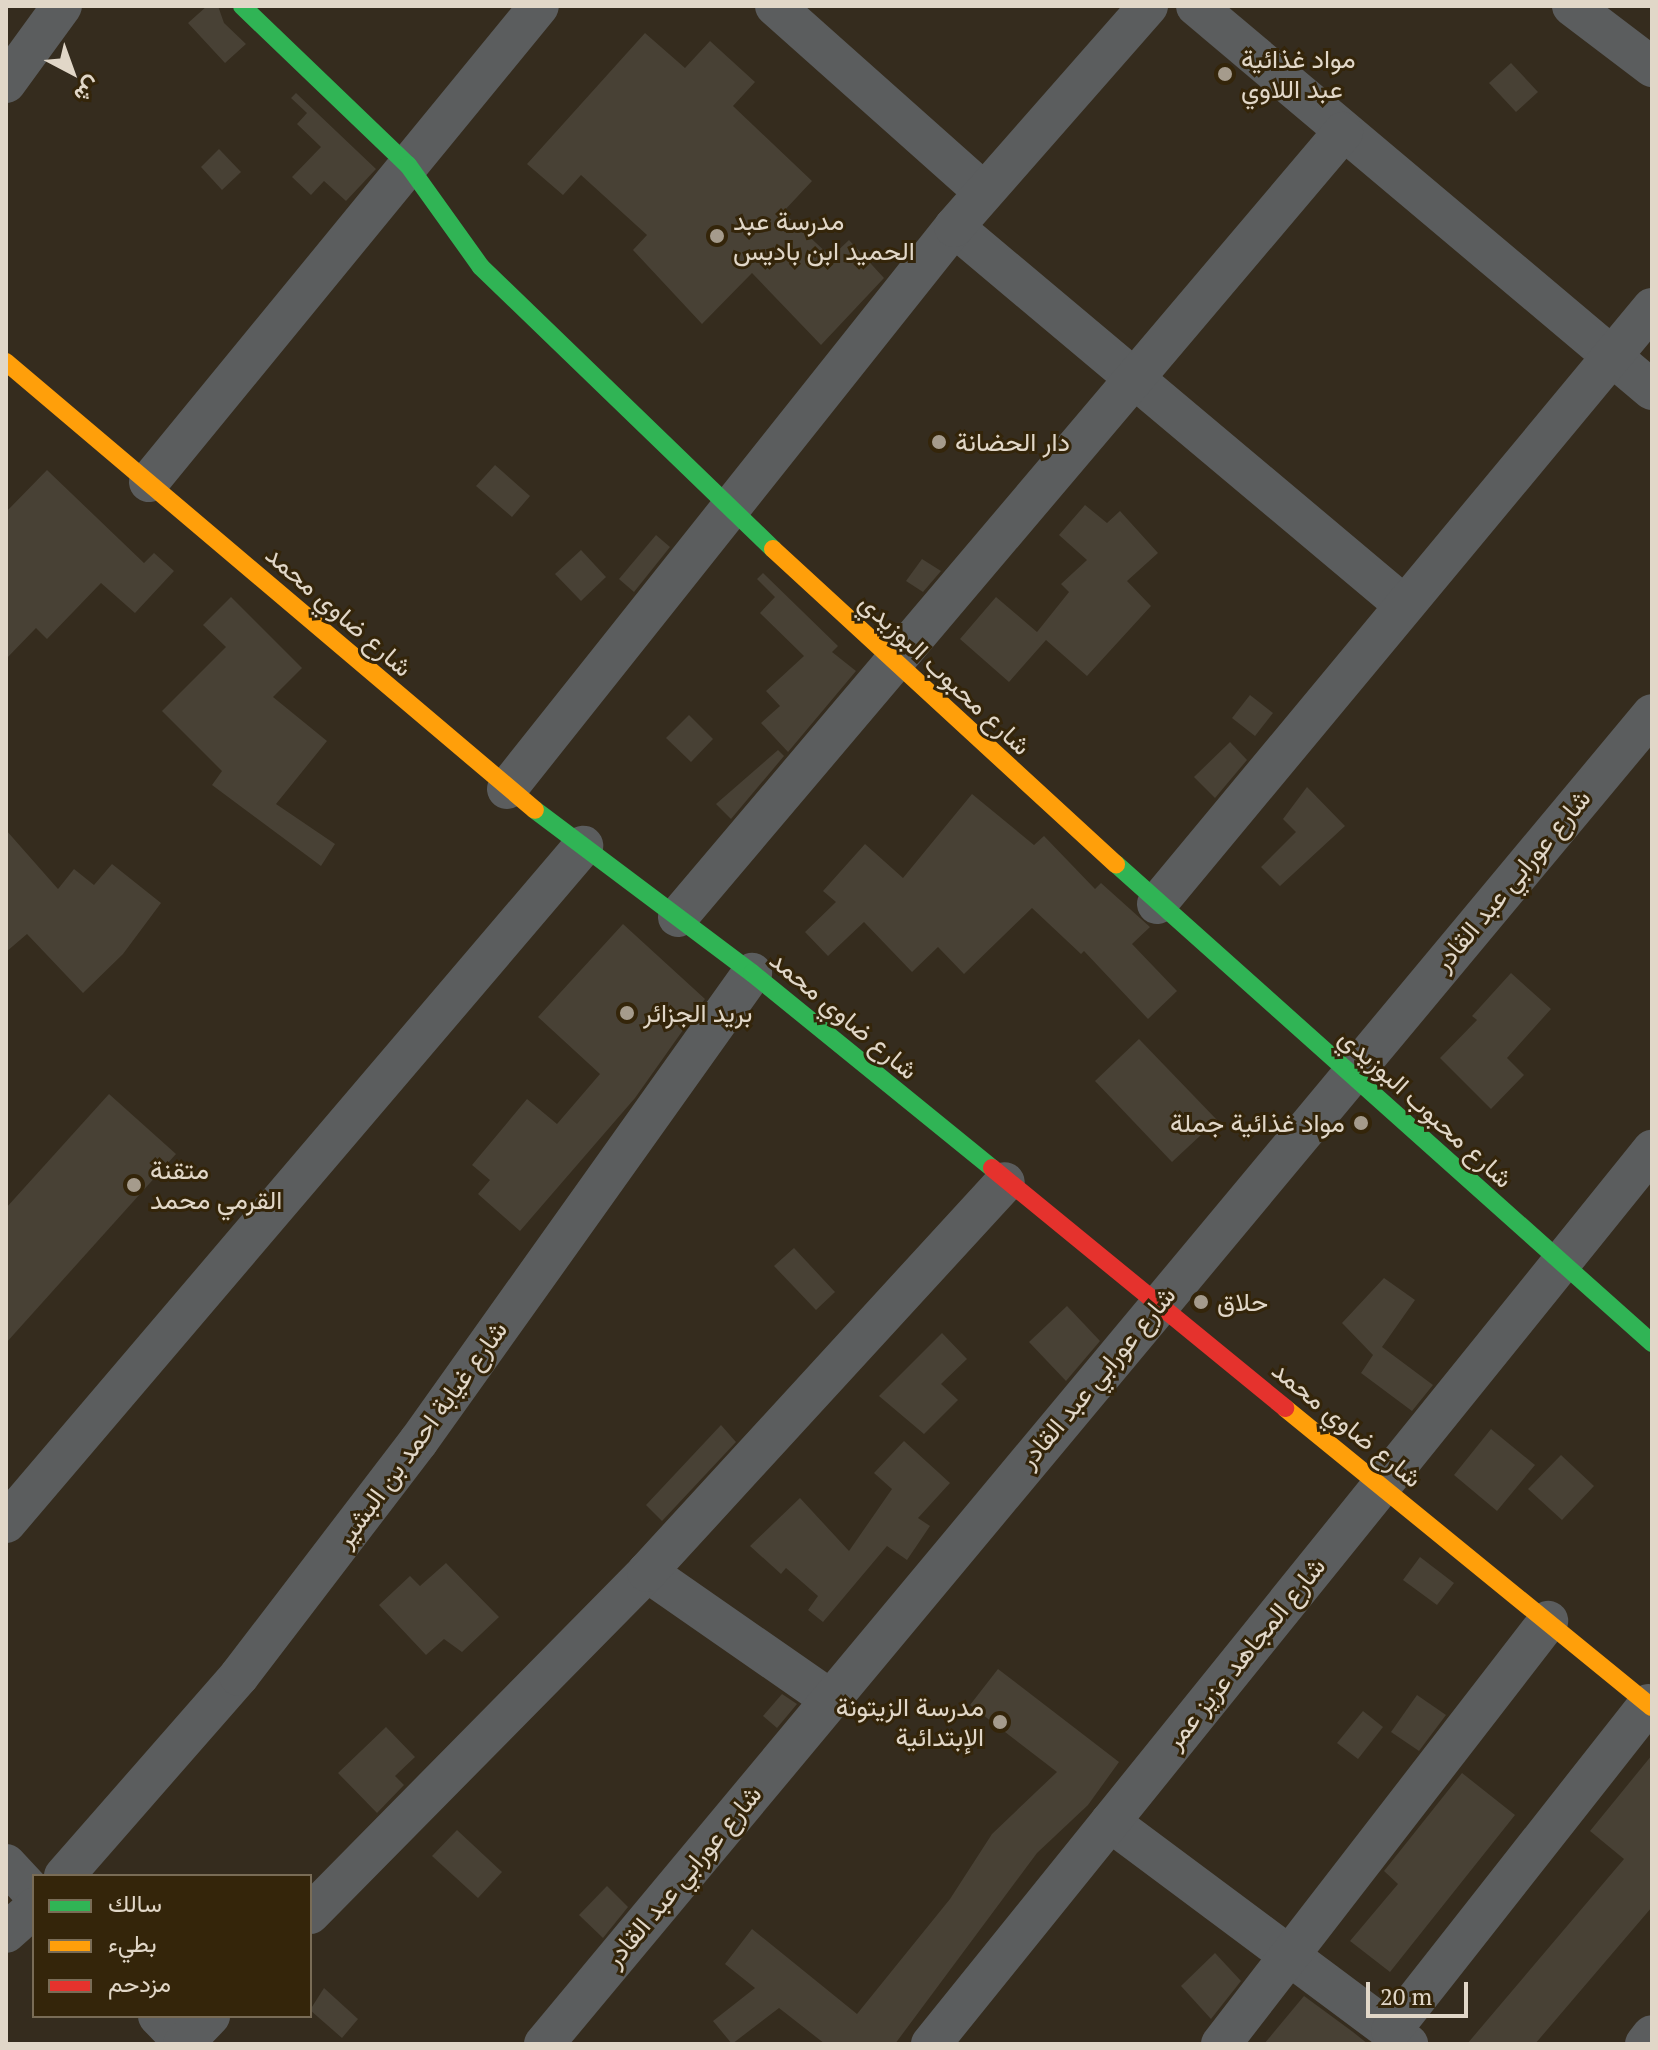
<!DOCTYPE html>
<html>
<head>
<meta charset="utf-8">
<style>
	body { margin:0 }
	#map { position:relative; width:1658px; height:2050px; overflow:hidden; background:#352c1e; font-family:"PT Serif",Vazirmatn,serif }
	div>[style] { position:absolute }
	[style*='--x'] { left:calc(var(--x)*1px); top:calc(var(--y)*1px); width:calc(var(--w)*1px); rotate:calc(var(--a)*1deg) }
	.building>* { inset:0; background:#484135 }
	.street>* { height:40px; margin:-20px; padding:0 20px; transform-origin:20px; border-radius:20px; background:#5b5d5e }
	.fast>* { height:18px; margin:-9px; padding:0 9px; transform-origin:9px; border-radius:9px; background:#30b455 }
	.slow>* { height:18px; margin:-9px; padding:0 9px; transform-origin:9px; border-radius:9px; background:#ff9f0a }
	.jam>* { height:18px; margin:-9px; padding:0 9px; transform-origin:9px; border-radius:9px; background:#e5322d }
	.dots>* { width:22px; height:22px; translate:-50% -50%; box-sizing:border-box; border:4px solid #34250a; border-radius:50% }
	span { translate:-50% -50%; white-space:nowrap; text-align:center; line-height:1.15; -webkit-text-stroke:6px #34250a; paint-order:stroke }
	.poi-label { font-size:26px; color:#e1d7c8 }
	.left { translate:0 -50%; text-align:left }
	.right { translate:-100% -50%; text-align:right }
	.street-label { font-size:26px; color:#e1d7c8 }
	.frame { position:absolute; inset:0; border:8px solid #e1d7c8; pointer-events:none }
	.legend { position:absolute; left:32px; top:1874px; width:280px; height:144px; box-sizing:border-box; background:#34250a; border:2px solid #796c56; margin:0; padding:10px 14px; list-style:none; font-size:24px; color:#e1d7c8 }
	.legend li { display:flex; align-items:center; gap:16px; height:40px }
	.legend b { width:40px; border:2px solid #796c56 }
	.north { position:absolute; left:32px; top:32px; width:80px; height:80px; -webkit-text-stroke:6px #34250a; paint-order:stroke; rotate:139deg; font-size:22px; font-weight:700; line-height:32px; text-align:center; color:#e1d7c8 }
	.north::after { content:''; display:block; margin:auto; width:28px; height:36px; background:#e1d7c8; clip-path:polygon(50% 0,100% 100%,50% 72%,0 100%) }
	.scale { position:absolute; left:1366px; top:1982px; width:102px; height:36px; box-sizing:border-box; border:4px solid #e1d7c8; border-top:0; padding-left:10px; font-size:24px; line-height:28px; white-space:nowrap; color:#e1d7c8; -webkit-text-stroke:6px #34250a; paint-order:stroke }
</style>
</head>
<body>
<div id="map">
	<div class="building">
		<div style="clip-path:polygon(207px 6px,218px 6px,224px 23px,246px 44px,225px 63px,188px 23px)"></div>
		<div style="clip-path:polygon(645px 33px,685px 68px,710px 41px,755px 82px,733px 106px,812px 181px,783px 212px,831px 257px,849px 240px,884px 278px,821px 345px,752px 273px,702px 324px,633px 250px,647px 235px,581px 175px,563px 195px,527px 164px)"></div>
		<div style="clip-path:polygon(1511px 63px,1538px 92px,1516px 112px,1489px 83px)"></div>
		<div style="clip-path:polygon(296px 93px,376px 169px,346px 201px,324px 181px,311px 195px,292px 177px,321px 147px,297px 124px,307px 113px,291px 98px)"></div>
		<div style="clip-path:polygon(219px 149px,241px 172px,222px 190px,201px 167px)"></div>
		<div style="clip-path:polygon(495px 465px,530px 496px,512px 517px,476px 486px)"></div>
		<div style="clip-path:polygon(47px 470px,144px 563px,154px 553px,174px 571px,135px 613px,101px 583px,47px 639px,36px 628px,6px 659px,6px 512px)"></div>
		<div style="clip-path:polygon(1085px 505px,1107px 523px,1120px 511px,1158px 553px,1127px 581px,1151px 606px,1087px 676px,1046px 640px,1009px 682px,960px 639px,996px 597px,1037px 632px,1069px 592px,1061px 584px,1087px 560px,1059px 535px)"></div>
		<div style="clip-path:polygon(656px 535px,670px 547px,634px 592px,619px 579px)"></div>
		<div style="clip-path:polygon(581px 550px,606px 577px,581px 601px,555px 574px)"></div>
		<div style="clip-path:polygon(922px 559px,941px 571px,923px 592px,906px 581px)"></div>
		<div style="clip-path:polygon(763px 573px,838px 646px,832px 652px,856px 671px,788px 752px,761px 723px,780px 706px,766px 691px,804px 656px,760px 613px,775px 597px,757px 579px)"></div>
		<div style="clip-path:polygon(231px 597px,302px 668px,273px 697px,327px 741px,276px 804px,335px 844px,321px 866px,212px 785px,222px 771px,162px 711px,226px 647px,203px 625px)"></div>
		<div style="clip-path:polygon(1250px 695px,1273px 713px,1255px 736px,1232px 718px)"></div>
		<div style="clip-path:polygon(689px 715px,713px 739px,691px 762px,666px 738px)"></div>
		<div style="clip-path:polygon(1230px 742px,1247px 760px,1215px 798px,1194px 777px)"></div>
		<div style="clip-path:polygon(778px 750px,784px 756px,731px 819px,716px 804px)"></div>
		<div style="clip-path:polygon(1307px 787px,1345px 826px,1280px 886px,1261px 867px,1296px 832px,1283px 819px)"></div>
		<div style="clip-path:polygon(972px 794px,1034px 845px,1044px 836px,1095px 889px,1101px 883px,1150px 927px,1132px 944px,1177px 991px,1148px 1019px,1084px 951px,1081px 954px,1032px 908px,964px 974px,938px 947px,912px 972px,864px 922px,828px 956px,805px 932px,836px 902px,823px 891px,865px 844px,903px 878px)"></div>
		<div style="clip-path:polygon(6px 830px,58px 889px,74px 869px,94px 885px,112px 864px,161px 903px,123px 954px,83px 993px,27px 934px,6px 952px)"></div>
		<div style="clip-path:polygon(623px 924px,705px 999px,635px 1098px,520px 1231px,478px 1194px,490px 1180px,472px 1165px,527px 1099px,557px 1124px,600px 1074px,538px 1017px)"></div>
		<div style="clip-path:polygon(1511px 973px,1551px 1009px,1507px 1058px,1524px 1075px,1491px 1109px,1440px 1058px,1477px 1020px,1472px 1016px)"></div>
		<div style="clip-path:polygon(1139px 1039px,1217px 1120px,1172px 1162px,1095px 1081px)"></div>
		<div style="clip-path:polygon(109px 1094px,176px 1154px,6px 1343px,6px 1208px)"></div>
		<div style="clip-path:polygon(794px 1248px,835px 1292px,816px 1310px,774px 1266px)"></div>
		<div style="clip-path:polygon(1384px 1278px,1415px 1300px,1382px 1347px,1433px 1385px,1412px 1411px,1361px 1373px,1373px 1355px,1342px 1323px)"></div>
		<div style="clip-path:polygon(1067px 1306px,1100px 1341px,1066px 1381px,1029px 1342px)"></div>
		<div style="clip-path:polygon(942px 1333px,967px 1359px,941px 1384px,958px 1400px,924px 1434px,879px 1396px)"></div>
		<div style="clip-path:polygon(721px 1425px,736px 1442px,662px 1521px,646px 1505px)"></div>
		<div style="clip-path:polygon(1491px 1429px,1535px 1465px,1497px 1511px,1454px 1475px)"></div>
		<div style="clip-path:polygon(904px 1441px,950px 1483px,918px 1518px,930px 1526px,907px 1560px,887px 1546px,823px 1622px,808px 1610px,818px 1596px,786px 1568px,781px 1574px,750px 1546px,800px 1498px,849px 1551px,892px 1489px,874px 1473px)"></div>
		<div style="clip-path:polygon(1561px 1455px,1594px 1486px,1562px 1520px,1528px 1489px)"></div>
		<div style="clip-path:polygon(1420px 1557px,1454px 1583px,1437px 1605px,1403px 1580px)"></div>
		<div style="clip-path:polygon(446px 1563px,499px 1617px,462px 1652px,444px 1639px,426px 1655px,379px 1605px,410px 1576px,420px 1586px)"></div>
		<div style="clip-path:polygon(998px 1669px,1119px 1762px,1088px 1805px,1037px 1853px,895px 2044px,825px 2044px,779px 2008px,732px 2044px,713px 2021px,755px 1988px,725px 1964px,752px 1929px,857px 2014px,950px 1899px,992px 1834px,1057px 1772px,970px 1705px)"></div>
		<div style="clip-path:polygon(782px 1694px,797px 1704px,777px 1728px,763px 1716px)"></div>
		<div style="clip-path:polygon(1417px 1695px,1446px 1715px,1419px 1751px,1391px 1732px)"></div>
		<div style="clip-path:polygon(1363px 1711px,1383px 1727px,1358px 1759px,1337px 1743px)"></div>
		<div style="clip-path:polygon(386px 1727px,415px 1757px,395px 1776px,404px 1785px,377px 1813px,338px 1773px)"></div>
		<div style="clip-path:polygon(1652px 1755px,1652px 1907px,1535px 2044px,1467px 2044px,1624px 1859px,1590px 1831px)"></div>
		<div style="clip-path:polygon(1462px 1773px,1515px 1815px,1390px 1972px,1350px 1941px,1398px 1884px,1384px 1871px)"></div>
		<div style="clip-path:polygon(457px 1830px,502px 1872px,478px 1898px,432px 1856px)"></div>
		<div style="clip-path:polygon(607px 1886px,628px 1907px,603px 1938px,579px 1915px)"></div>
		<div style="clip-path:polygon(1215px 1953px,1241px 1981px,1211px 2019px,1181px 1986px)"></div>
		<div style="clip-path:polygon(324px 1988px,358px 2019px,342px 2038px,310px 2010px)"></div>
		<div style="clip-path:polygon(1304px 1996px,1353px 2032px,1368px 2044px,1264px 2044px)"></div>
	</div>
	<div class="street">
		<div style="--x:775;--y:6;--w:280;--a:41.7"></div>
		<div style="--x:1196;--y:6;--w:596;--a:40.1"></div>
		<div style="--x:1572;--y:6;--w:101;--a:37.3"></div>
		<div style="--x:6;--y:83;--w:95;--a:-54"></div>
		<div style="--x:954;--y:227;--w:588;--a:40.03"></div>
		<div style="--x:149;--y:482;--w:615;--a:-50.67"></div>
		<div style="--x:507;--y:789;--w:718;--a:-51.5"></div>
		<div style="--x:954;--y:227;--w:294;--a:-48.7"></div>
		<div style="--x:1157;--y:904;--w:775;--a:-50.29"></div>
		<div style="--x:678;--y:917;--w:1029;--a:-49.73"></div>
		<div style="--x:6;--y:1523;--w:890;--a:-49.56"></div>
		<div style="--x:647;--y:1572;--w:223;--a:34.8"></div>
		<div style="--x:1110;--y:1822;--w:372;--a:36.7"></div>
		<div style="--x:6;--y:1864;--w:41;--a:47"></div>
		<div style="--x:64;--y:1876;--w:266;--a:-48.8"></div>
		<div style="--x:239;--y:1676;--w:295;--a:-52.6"></div>
		<div style="--x:418;--y:1442;--w:576;--a:-54.54"></div>
		<div style="--x:310;--y:1914;--w:480;--a:-45.4"></div>
		<div style="--x:647;--y:1572;--w:529;--a:-47.45"></div>
		<div style="--x:6;--y:1933;--w:38;--a:-42"></div>
		<div style="--x:158;--y:2016;--w:39;--a:46"></div>
		<div style="--x:1391;--y:2031;--w:416;--a:-51.8"></div>
		<div style="--x:183;--y:2044;--w:39;--a:-46"></div>
		<div style="--x:544;--y:2044;--w:1731;--a:-50.2"></div>
		<div style="--x:931;--y:2044;--w:1149;--a:-51.11"></div>
		<div style="--x:1221;--y:2044;--w:535;--a:-52.29"></div>
		<div style="--x:1645;--y:2044;--w:11;--a:-52"></div>
	</div>
	<div class="fast">
		<div style="--x:242;--y:6;--w:230;--a:43.8"></div>
		<div style="--x:408;--y:165;--w:125;--a:54.4"></div>
		<div style="--x:481;--y:267;--w:406;--a:44"></div>
		<div style="--x:535;--y:810;--w:271;--a:36.9"></div>
		<div style="--x:752;--y:973;--w:309;--a:39.1"></div>
		<div style="--x:1116;--y:864;--w:719;--a:41.79"></div>
	</div>
	<div class="slow">
		<div style="--x:6;--y:362;--w:693;--a:40.26"></div>
		<div style="--x:773;--y:549;--w:466;--a:42.6"></div>
		<div style="--x:1285;--y:1408;--w:473;--a:39.2"></div>
	</div>
	<div class="jam">
		<div style="--x:992;--y:1168;--w:379;--a:39.3"></div>
	</div>
	<div class="dots">
		<div style="left:1225px;top:74px;background:#a59b8c"></div>
		<div style="left:717px;top:236px;background:#a59b8c"></div>
		<div style="left:939px;top:442px;background:#a59b8c"></div>
		<div style="left:627px;top:1013px;background:#a59b8c"></div>
		<div style="left:1361px;top:1123px;background:#a59b8c"></div>
		<div style="left:134px;top:1185px;background:#a59b8c"></div>
		<div style="left:1201px;top:1302px;background:#a59b8c"></div>
		<div style="left:1000px;top:1722px;background:#a59b8c"></div>
	</div>
	<div class="poi-label">
		<span class="left" style="left:1241px;top:74px">مواد غذائية<br>عبد اللاوي</span>
		<span class="left" style="left:733px;top:236px">مدرسة عبد<br>الحميد ابن باديس</span>
		<span class="left" style="left:955px;top:442px">دار الحضانة</span>
		<span class="left" style="left:643px;top:1013px">بريد الجزائر</span>
		<span class="right" style="left:1345px;top:1123px">مواد غذائية جملة</span>
		<span class="left" style="left:150px;top:1185px">متقنة<br>القرمي محمد</span>
		<span class="left" style="left:1217px;top:1302px">حلاق</span>
		<span class="right" style="left:984px;top:1722px">مدرسة الزيتونة<br>الإبتدائية</span>
	</div>
	<div class="street-label">
		<span style="left:339px;top:611px;rotate:41deg">شارع ضاوي محمد</span>
		<span style="left:945px;top:674px;rotate:43deg">شارع محبوب البوزيدي</span>
		<span style="left:1512px;top:880px;rotate:-50deg">شارع عورابي عبد القادر</span>
		<span style="left:844px;top:1015px;rotate:40deg">شارع ضاوي محمد</span>
		<span style="left:1426px;top:1108px;rotate:42deg">شارع محبوب البوزيدي</span>
		<span style="left:1097px;top:1377px;rotate:-50deg">شارع عورابي عبد القادر</span>
		<span style="left:1347px;top:1424px;rotate:39deg">شارع ضاوي محمد</span>
		<span style="left:421px;top:1434px;rotate:-54deg">شارع غيابة احمد بن البشير</span>
		<span style="left:1245px;top:1653px;rotate:-51deg">شارع المجاهد عزيز عمر</span>
		<span style="left:683px;top:1876px;rotate:-50deg">شارع عورابي عبد القادر</span>
	</div>
	<div class="frame"></div>
	<ul class="legend">
	<li><b style="height:10px;background:#30b455"></b>سالك</li>
	<li><b style="height:10px;background:#ff9f0a"></b>بطيء</li>
	<li><b style="height:10px;background:#e5322d"></b>مزدحم</li>
	</ul>
	<div class="north">ش</div>
	<div class="scale">20 m</div>
</div>
</body>
</html>
